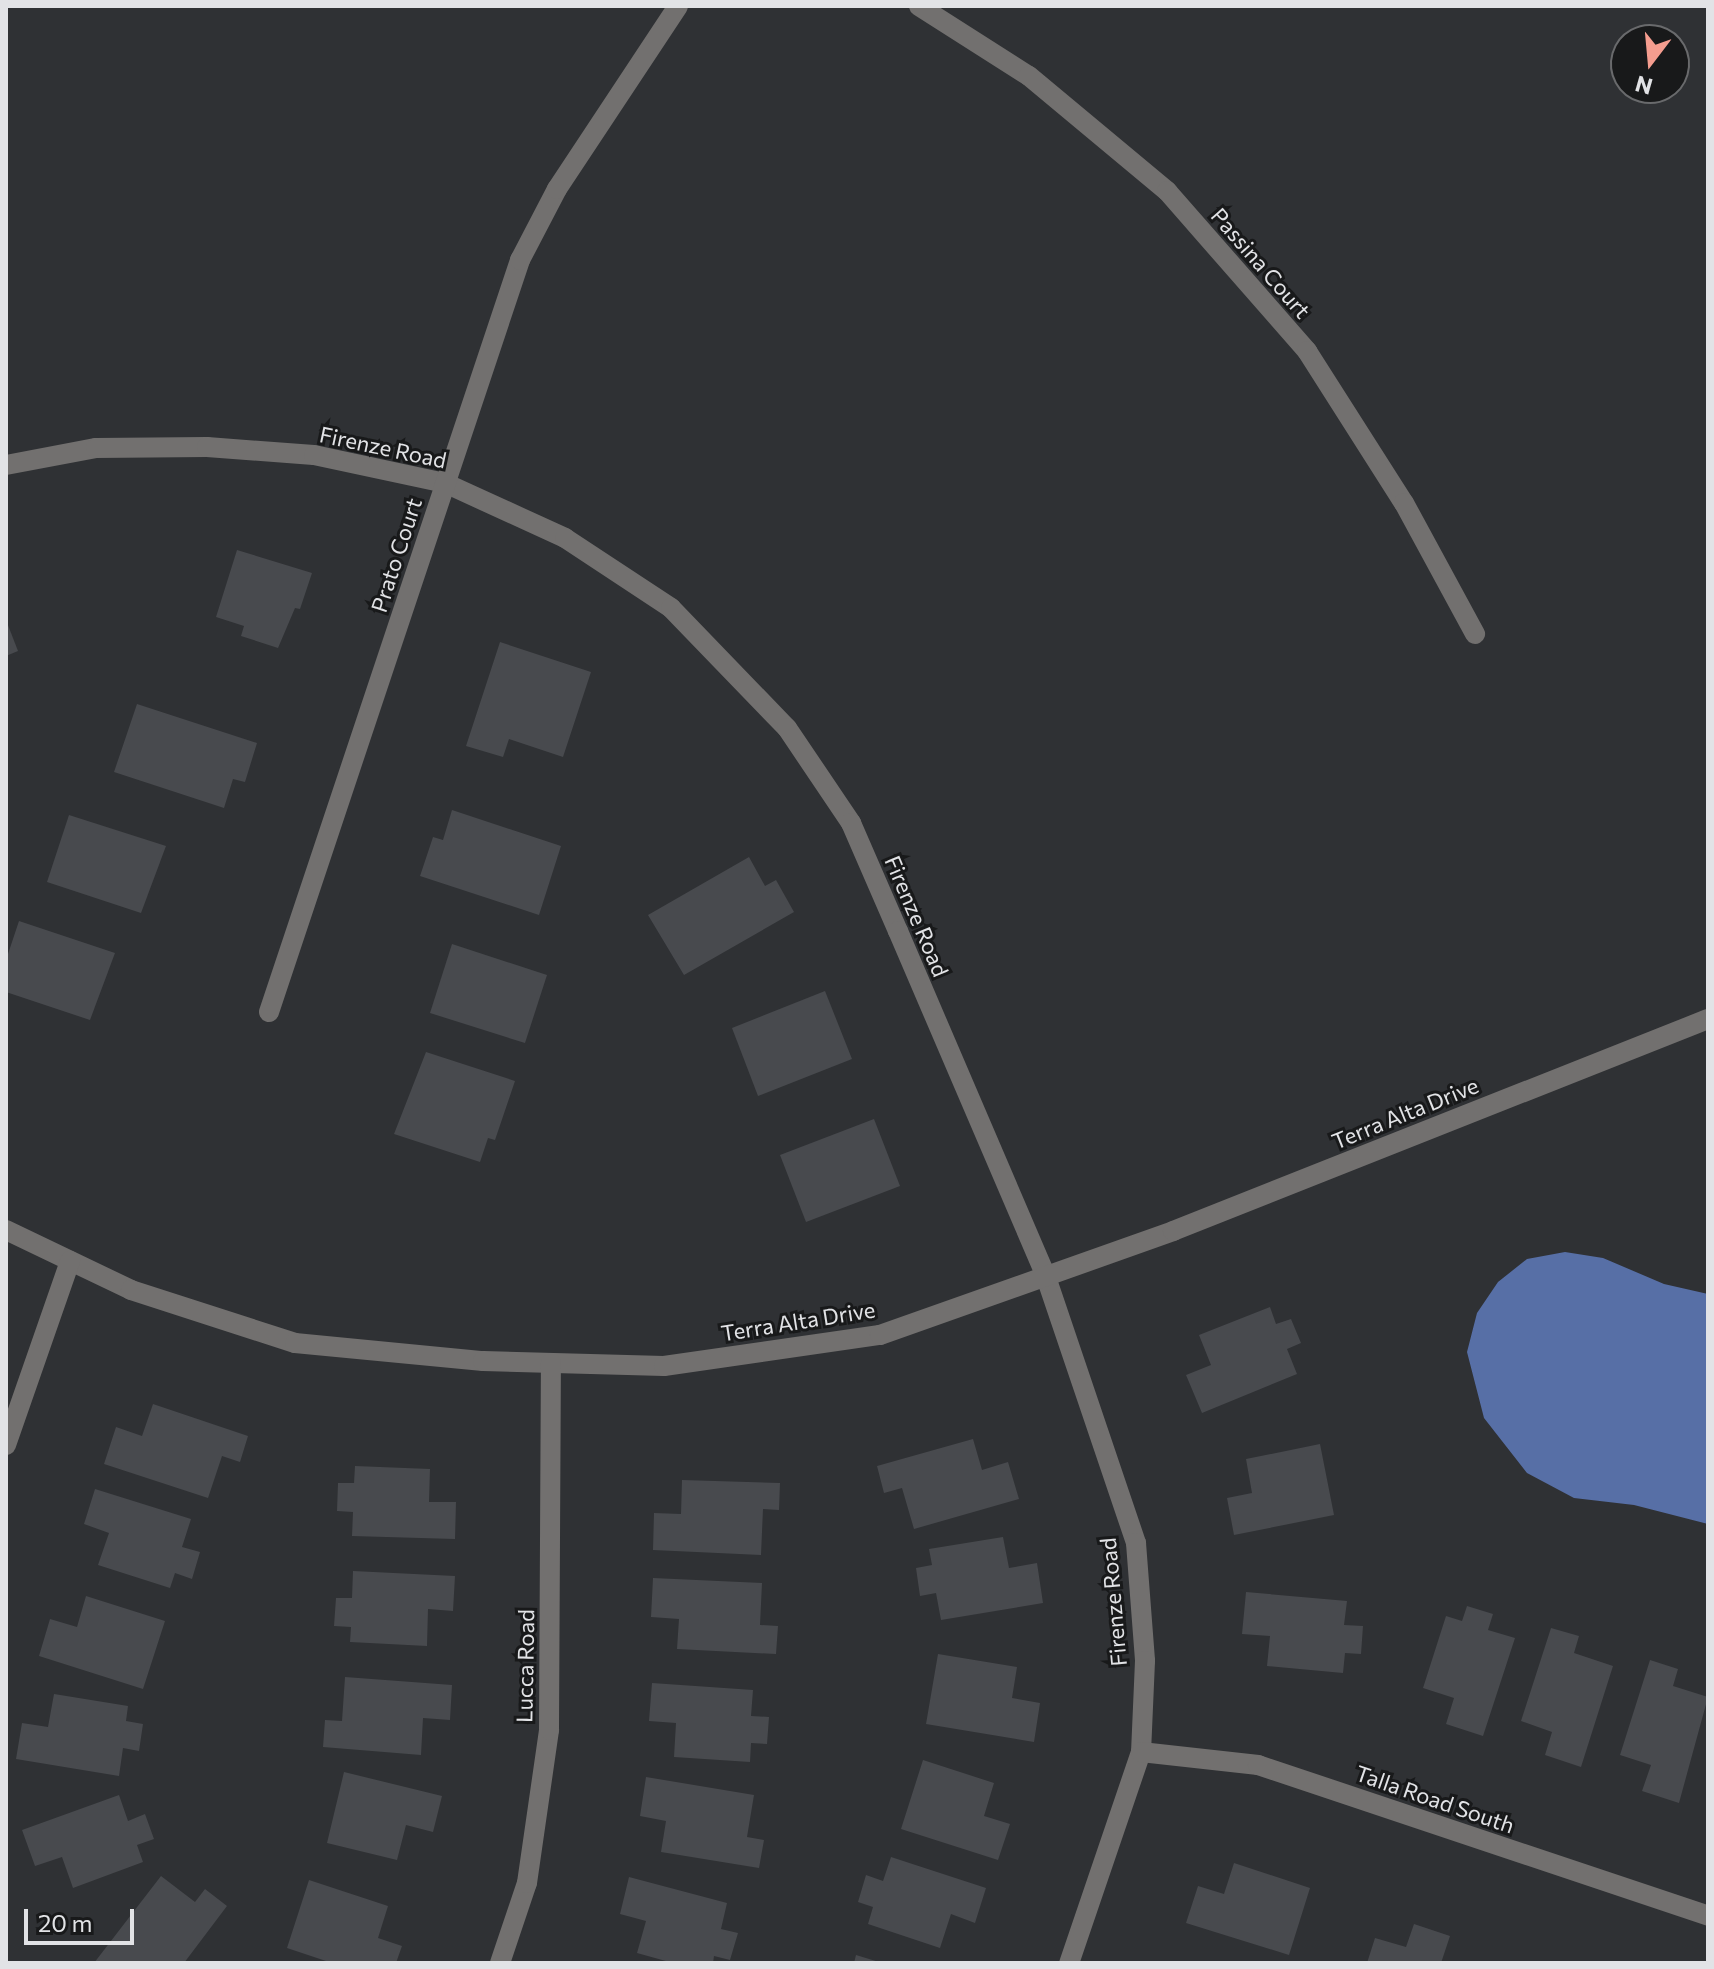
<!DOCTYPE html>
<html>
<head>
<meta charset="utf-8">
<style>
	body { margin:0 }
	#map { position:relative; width:1714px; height:1969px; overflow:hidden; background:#2f3134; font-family:Commissioner,sans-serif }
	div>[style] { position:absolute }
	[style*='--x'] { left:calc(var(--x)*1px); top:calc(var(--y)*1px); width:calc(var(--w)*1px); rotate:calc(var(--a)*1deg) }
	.water>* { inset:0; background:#576fa6 }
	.building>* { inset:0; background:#484a4e }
	.minor>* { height:20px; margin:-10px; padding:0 10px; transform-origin:10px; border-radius:10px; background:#72706f }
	span { translate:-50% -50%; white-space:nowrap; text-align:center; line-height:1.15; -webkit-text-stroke:6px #18191a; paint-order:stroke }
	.street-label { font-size:22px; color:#e2e3e6 }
	.frame { position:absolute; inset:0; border:8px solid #e2e3e6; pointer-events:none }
	.north { position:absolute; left:1610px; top:24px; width:80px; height:80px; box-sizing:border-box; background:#18191a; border:2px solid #696a6c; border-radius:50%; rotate:196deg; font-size:22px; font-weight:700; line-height:32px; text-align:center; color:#e2e3e6 }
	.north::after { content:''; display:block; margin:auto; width:28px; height:36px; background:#f59d8f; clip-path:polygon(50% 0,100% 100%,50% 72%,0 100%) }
	.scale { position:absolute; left:24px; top:1909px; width:110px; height:36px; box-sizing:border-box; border:4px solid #e2e3e6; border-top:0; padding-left:10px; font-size:24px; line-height:28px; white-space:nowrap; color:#e2e3e6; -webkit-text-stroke:6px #18191a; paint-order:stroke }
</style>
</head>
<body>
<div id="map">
	<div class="water">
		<div style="clip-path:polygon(1565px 1252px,1603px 1258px,1664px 1284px,1708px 1294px,1708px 1524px,1634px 1505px,1574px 1498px,1527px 1473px,1484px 1418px,1467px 1352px,1477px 1313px,1498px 1282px,1527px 1259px)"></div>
	</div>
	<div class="building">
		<div style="clip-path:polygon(237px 550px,312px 573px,300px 609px,295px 608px,278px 648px,241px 636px,244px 626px,216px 617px)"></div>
		<div style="clip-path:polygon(6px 620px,18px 651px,6px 656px)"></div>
		<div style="clip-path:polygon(500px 642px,591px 672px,563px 757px,509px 739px,503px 757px,466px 746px)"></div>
		<div style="clip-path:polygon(137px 704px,257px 743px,245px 782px,233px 779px,224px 808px,114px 772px)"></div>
		<div style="clip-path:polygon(452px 810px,561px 846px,539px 915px,420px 876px,433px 837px,443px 840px)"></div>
		<div style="clip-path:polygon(69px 815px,166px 846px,141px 913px,47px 882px)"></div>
		<div style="clip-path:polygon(749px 857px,765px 886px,776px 880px,794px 912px,684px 975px,648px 915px)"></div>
		<div style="clip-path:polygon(19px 921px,115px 953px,90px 1020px,6px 992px,6px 960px)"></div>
		<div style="clip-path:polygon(452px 944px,547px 975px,525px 1043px,430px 1013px)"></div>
		<div style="clip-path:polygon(825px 991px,852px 1059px,758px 1096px,732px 1028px)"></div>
		<div style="clip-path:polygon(426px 1052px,515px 1081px,495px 1140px,488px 1138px,480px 1162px,394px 1134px)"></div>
		<div style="clip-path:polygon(874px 1119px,900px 1186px,806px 1222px,780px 1155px)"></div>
		<div style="clip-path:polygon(1270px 1307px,1276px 1324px,1291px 1319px,1301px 1343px,1287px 1349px,1297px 1374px,1202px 1413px,1186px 1375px,1211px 1365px,1199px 1335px)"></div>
		<div style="clip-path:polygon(153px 1404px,248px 1436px,240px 1462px,222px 1456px,208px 1498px,104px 1464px,116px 1427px,142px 1436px)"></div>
		<div style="clip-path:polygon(973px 1439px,982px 1470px,1008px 1462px,1019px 1499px,914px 1529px,902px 1488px,884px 1493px,877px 1466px)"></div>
		<div style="clip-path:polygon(1320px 1444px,1334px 1515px,1234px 1535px,1227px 1498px,1252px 1493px,1246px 1459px)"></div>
		<div style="clip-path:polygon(355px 1466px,430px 1469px,429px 1502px,456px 1502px,455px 1539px,352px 1536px,353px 1512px,337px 1511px,338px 1483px,354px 1483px)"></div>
		<div style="clip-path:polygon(682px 1480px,780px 1483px,779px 1510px,763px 1509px,761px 1555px,653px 1550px,654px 1513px,681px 1514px)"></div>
		<div style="clip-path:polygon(95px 1489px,191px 1519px,182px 1547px,200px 1552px,192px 1579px,175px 1573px,170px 1588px,98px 1565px,109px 1533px,84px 1524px)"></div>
		<div style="clip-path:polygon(1003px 1537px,1009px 1568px,1037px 1563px,1043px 1603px,941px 1620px,936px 1593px,920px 1596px,916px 1568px,932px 1565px,929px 1549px)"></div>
		<div style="clip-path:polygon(353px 1571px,455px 1576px,453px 1611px,428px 1609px,427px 1646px,350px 1642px,351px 1627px,334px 1626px,336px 1598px,352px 1598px)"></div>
		<div style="clip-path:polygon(653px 1578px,762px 1583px,760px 1625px,778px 1626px,776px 1654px,677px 1649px,679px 1619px,651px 1617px)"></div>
		<div style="clip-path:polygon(1246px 1592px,1347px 1601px,1344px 1625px,1363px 1626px,1361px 1654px,1345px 1653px,1343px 1673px,1267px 1666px,1270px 1636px,1242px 1634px)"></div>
		<div style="clip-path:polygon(86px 1596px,165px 1621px,143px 1689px,39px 1656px,50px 1619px,77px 1627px)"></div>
		<div style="clip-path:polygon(1467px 1606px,1493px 1614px,1488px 1630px,1515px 1638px,1483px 1736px,1446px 1724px,1454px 1698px,1423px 1688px,1446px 1616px,1462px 1621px)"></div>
		<div style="clip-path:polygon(1551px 1628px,1579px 1636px,1574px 1653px,1613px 1666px,1581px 1767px,1545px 1755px,1552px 1732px,1521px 1721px)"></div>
		<div style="clip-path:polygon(938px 1654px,1017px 1667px,1012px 1698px,1040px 1703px,1034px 1742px,926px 1724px)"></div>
		<div style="clip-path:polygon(1650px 1660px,1678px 1669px,1673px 1686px,1708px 1697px,1679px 1803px,1642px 1791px,1651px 1765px,1620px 1755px)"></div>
		<div style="clip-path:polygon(345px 1677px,452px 1685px,450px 1720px,423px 1718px,421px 1755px,323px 1747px,325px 1720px,342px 1721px)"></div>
		<div style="clip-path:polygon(652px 1683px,753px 1690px,751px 1716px,769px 1717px,767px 1744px,751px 1743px,750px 1762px,674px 1757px,676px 1723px,649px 1721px)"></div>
		<div style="clip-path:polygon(54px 1694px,128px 1706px,126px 1721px,143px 1724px,139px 1751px,123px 1748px,119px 1776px,16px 1759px,22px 1723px,48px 1727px)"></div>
		<div style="clip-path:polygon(923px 1760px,994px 1783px,984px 1816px,1010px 1824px,998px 1860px,901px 1829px)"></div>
		<div style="clip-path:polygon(344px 1772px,442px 1796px,433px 1832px,406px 1825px,397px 1860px,327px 1843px)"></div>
		<div style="clip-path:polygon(646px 1777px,754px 1795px,747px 1837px,764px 1840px,759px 1868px,661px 1852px,666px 1821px,640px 1816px)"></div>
		<div style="clip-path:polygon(119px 1795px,128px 1821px,145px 1814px,154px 1839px,137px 1845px,143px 1862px,73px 1888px,62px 1857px,35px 1866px,22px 1830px)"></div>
		<div style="clip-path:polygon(891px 1857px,986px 1888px,975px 1923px,951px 1914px,940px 1948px,868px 1924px,873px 1907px,858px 1902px,866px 1875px,883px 1881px)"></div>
		<div style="clip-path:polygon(1234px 1863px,1310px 1888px,1289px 1955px,1186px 1923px,1198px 1886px,1224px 1894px)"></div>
		<div style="clip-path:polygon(161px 1876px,195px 1902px,205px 1889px,227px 1906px,184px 1963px,94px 1963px)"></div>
		<div style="clip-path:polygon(629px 1877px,727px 1903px,721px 1929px,738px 1933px,730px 1960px,714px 1956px,713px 1963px,673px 1963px,637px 1953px,646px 1921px,620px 1914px)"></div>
		<div style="clip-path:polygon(309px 1880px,388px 1906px,378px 1938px,402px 1946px,396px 1963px,332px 1963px,287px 1948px)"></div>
		<div style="clip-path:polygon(1414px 1924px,1450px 1936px,1441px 1963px,1367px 1963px,1375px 1938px,1406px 1947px)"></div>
		<div style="clip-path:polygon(856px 1955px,879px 1962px,879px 1963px,854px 1963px)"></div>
	</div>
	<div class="minor">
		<div style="--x:919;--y:6;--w:130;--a:32.5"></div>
		<div style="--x:1029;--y:76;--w:180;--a:39.8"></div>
		<div style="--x:1167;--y:191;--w:213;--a:48.8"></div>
		<div style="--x:1307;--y:351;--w:180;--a:57.5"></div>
		<div style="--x:1404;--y:503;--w:149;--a:61.5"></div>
		<div style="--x:6;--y:465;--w:92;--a:-10.7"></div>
		<div style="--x:96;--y:448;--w:111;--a:-0.5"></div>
		<div style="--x:207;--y:447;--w:107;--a:4.3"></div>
		<div style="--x:314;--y:455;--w:134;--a:12.1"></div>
		<div style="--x:445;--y:483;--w:132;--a:24.6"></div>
		<div style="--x:565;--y:538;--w:127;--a:33.4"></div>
		<div style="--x:671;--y:608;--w:167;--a:46"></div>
		<div style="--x:787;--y:728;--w:115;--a:56"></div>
		<div style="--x:851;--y:823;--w:118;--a:66.5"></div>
		<div style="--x:898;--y:931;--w:376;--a:66.8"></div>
		<div style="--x:1046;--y:1277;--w:281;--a:71.3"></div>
		<div style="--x:1136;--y:1543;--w:118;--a:85.6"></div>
		<div style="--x:1145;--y:1661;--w:91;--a:92.5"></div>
		<div style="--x:1141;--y:1752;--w:223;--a:108.8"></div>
		<div style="--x:269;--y:1012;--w:793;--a:-71.54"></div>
		<div style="--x:520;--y:260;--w:80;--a:-62.5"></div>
		<div style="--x:557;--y:189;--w:219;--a:-56.5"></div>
		<div style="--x:6;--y:1230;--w:139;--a:25.6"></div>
		<div style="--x:131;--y:1290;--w:172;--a:17.9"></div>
		<div style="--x:295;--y:1343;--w:189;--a:5.5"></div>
		<div style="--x:483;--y:1361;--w:181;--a:1.6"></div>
		<div style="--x:664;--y:1366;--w:218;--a:-8.2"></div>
		<div style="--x:880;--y:1335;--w:311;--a:-19.5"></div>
		<div style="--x:1173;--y:1231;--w:575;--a:-21.62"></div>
		<div style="--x:6;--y:1445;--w:195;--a:-70.8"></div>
		<div style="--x:1141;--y:1752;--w:118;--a:6.3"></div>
		<div style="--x:1258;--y:1765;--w:475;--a:18.5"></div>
		<div style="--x:500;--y:1963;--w:84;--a:-71.4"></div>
		<div style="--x:527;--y:1883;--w:155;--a:-81.8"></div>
		<div style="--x:549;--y:1730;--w:367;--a:-89.7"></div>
	</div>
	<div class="street-label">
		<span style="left:1261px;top:263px;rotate:49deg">Passina Court</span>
		<span style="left:383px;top:447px;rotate:12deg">Firenze Road</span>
		<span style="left:396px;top:555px;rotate:-72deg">Prato Court</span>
		<span style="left:917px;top:916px;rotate:67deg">Firenze Road</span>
		<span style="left:1405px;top:1113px;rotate:-22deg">Terra Alta Drive</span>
		<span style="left:798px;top:1321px;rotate:-9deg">Terra Alta Drive</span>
		<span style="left:1113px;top:1602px;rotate:-95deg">Firenze Road</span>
		<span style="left:525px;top:1666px;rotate:-89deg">Lucca Road</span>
		<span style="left:1435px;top:1799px;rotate:19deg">Talla Road South</span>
	</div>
	<div class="frame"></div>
	<div class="north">N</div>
	<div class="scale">20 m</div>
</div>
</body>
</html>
